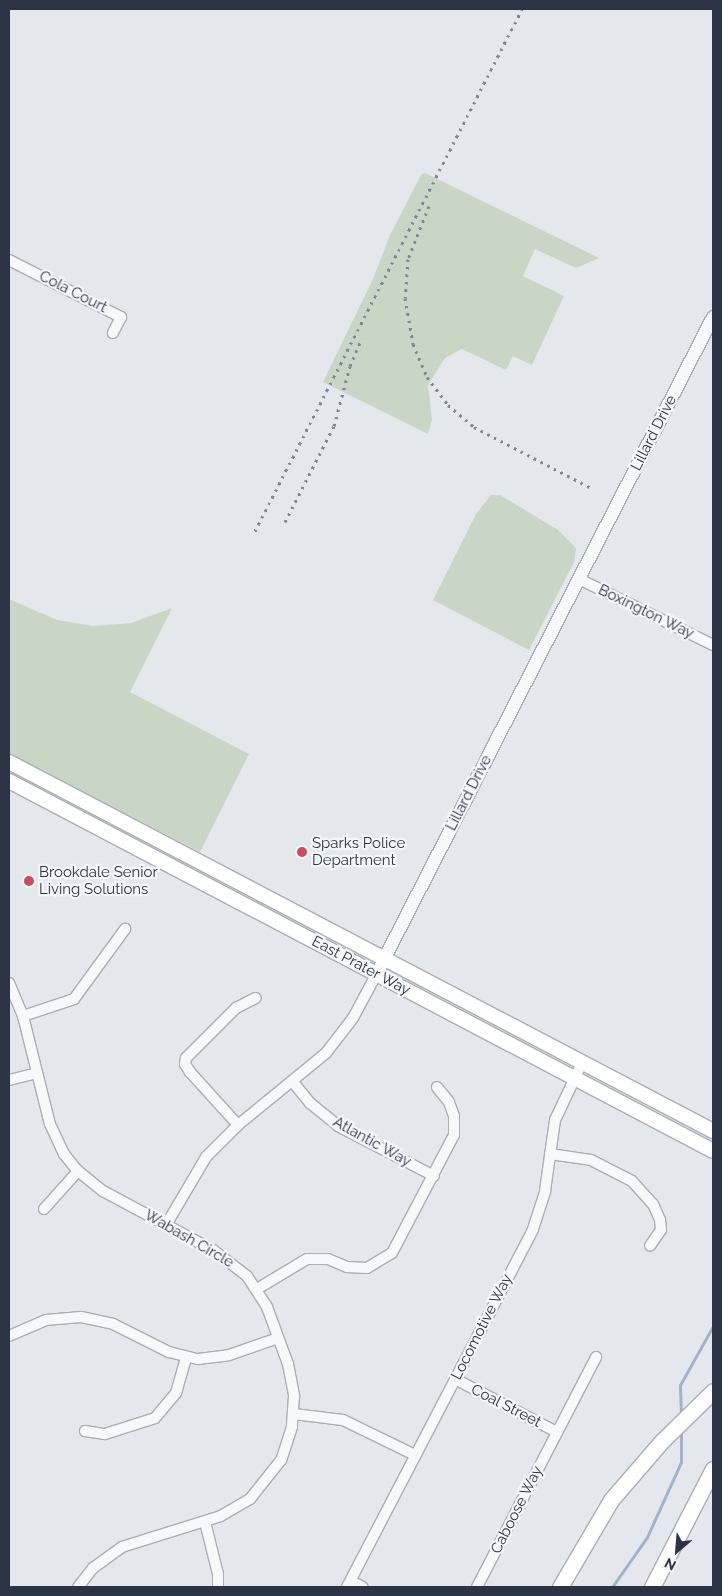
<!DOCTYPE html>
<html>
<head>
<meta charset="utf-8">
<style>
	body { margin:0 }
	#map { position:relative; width:722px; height:1596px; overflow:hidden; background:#e4e7ec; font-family:Raleway,sans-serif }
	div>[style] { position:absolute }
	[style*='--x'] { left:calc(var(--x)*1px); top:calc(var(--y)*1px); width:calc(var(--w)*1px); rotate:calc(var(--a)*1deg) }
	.green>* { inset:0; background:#c9d6c5 }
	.stream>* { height:3px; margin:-1.5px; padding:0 1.5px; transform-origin:1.5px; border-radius:1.5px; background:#9fb4cc }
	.roads { filter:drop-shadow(1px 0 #a9aeb7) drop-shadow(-1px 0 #a9aeb7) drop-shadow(0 1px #a9aeb7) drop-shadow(0 -1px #a9aeb7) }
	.minor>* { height:10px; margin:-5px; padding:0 5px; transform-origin:5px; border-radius:5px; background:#f7f8fa }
	.tertiary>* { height:12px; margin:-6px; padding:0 6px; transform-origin:6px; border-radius:6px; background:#f7f8fa }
	.secondary>* { height:14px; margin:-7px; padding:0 7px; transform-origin:7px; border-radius:7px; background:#fff }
	.primary>* { height:15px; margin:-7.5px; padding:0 7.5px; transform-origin:7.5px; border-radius:7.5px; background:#fff }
	.rail>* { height:3px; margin-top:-1.5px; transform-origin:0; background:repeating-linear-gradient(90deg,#7d8696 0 2.5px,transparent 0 7.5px) }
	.dots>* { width:14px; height:14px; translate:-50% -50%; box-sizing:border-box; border:2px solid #f4f6f9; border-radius:50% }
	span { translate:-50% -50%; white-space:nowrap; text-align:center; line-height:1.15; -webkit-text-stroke:4.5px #f4f6f9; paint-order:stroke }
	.street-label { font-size:15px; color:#2b3445 }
	.poi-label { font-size:15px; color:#2b3445 }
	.left { translate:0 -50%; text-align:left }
	.frame { position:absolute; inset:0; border:10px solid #2b3445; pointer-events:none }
	.north { position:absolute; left:652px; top:1526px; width:50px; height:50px; -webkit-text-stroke:4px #f4f6f9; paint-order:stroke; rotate:207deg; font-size:14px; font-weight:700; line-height:20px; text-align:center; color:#2b3445 }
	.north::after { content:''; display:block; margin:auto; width:18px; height:22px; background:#2b3445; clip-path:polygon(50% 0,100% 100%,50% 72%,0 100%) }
</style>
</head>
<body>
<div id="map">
	<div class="green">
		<div style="clip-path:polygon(425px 173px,599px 258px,576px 268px,535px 249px,523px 276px,564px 296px,532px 365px,513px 356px,506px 370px,462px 349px,445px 358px,428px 385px,432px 420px,428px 434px,323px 382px,373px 279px,390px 235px,421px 175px)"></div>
		<div style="clip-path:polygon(491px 495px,500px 495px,558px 530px,576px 548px,574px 562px,529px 650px,433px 600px,476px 514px)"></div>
		<div style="clip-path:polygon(9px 599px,57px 620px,93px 626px,131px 623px,172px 608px,130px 692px,249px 754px,200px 852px,9px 754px)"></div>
	</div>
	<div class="stream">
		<div style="--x:681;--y:1415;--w:30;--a:-92"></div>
		<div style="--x:680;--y:1385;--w:68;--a:-60.8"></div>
		<div style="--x:612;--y:1587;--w:61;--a:-55"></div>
		<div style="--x:647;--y:1537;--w:82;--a:-65.6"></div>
		<div style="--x:681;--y:1462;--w:31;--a:-90"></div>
	</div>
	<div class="roads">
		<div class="minor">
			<div style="--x:9;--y:260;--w:126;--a:27"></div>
			<div style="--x:121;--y:317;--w:18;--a:117"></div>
			<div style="--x:579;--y:579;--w:149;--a:26.2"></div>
			<div style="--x:9;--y:983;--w:36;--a:67"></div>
			<div style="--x:23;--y:1016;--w:111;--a:76"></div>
			<div style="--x:50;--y:1124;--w:33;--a:65"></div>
			<div style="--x:64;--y:1154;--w:22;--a:51"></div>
			<div style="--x:78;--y:1171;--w:32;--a:39"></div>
			<div style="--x:103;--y:1191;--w:125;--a:28.2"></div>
			<div style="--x:213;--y:1250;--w:43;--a:37.4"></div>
			<div style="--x:247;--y:1276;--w:37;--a:57"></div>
			<div style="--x:267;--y:1307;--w:61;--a:69.8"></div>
			<div style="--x:288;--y:1364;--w:33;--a:79"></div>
			<div style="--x:294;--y:1396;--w:31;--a:94"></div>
			<div style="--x:292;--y:1427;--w:35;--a:108"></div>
			<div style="--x:281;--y:1460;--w:50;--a:128.5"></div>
			<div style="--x:250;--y:1499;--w:34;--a:150"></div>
			<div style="--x:221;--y:1516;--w:104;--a:162.6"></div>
			<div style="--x:122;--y:1547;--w:36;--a:144"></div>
			<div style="--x:93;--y:1568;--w:24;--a:128"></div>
			<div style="--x:23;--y:1016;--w:54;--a:-18.4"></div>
			<div style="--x:74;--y:999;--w:87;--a:-53.9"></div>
			<div style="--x:9;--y:1080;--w:29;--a:-14"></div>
			<div style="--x:293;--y:1082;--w:27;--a:51"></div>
			<div style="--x:310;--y:1103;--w:36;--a:39"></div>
			<div style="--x:338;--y:1126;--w:108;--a:27.5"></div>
			<div style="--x:238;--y:1125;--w:72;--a:-132.2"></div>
			<div style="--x:190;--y:1072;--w:9;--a:-122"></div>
			<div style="--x:185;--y:1064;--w:6;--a:-81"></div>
			<div style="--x:186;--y:1058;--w:71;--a:-45"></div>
			<div style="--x:236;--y:1008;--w:22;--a:-27"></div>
			<div style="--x:550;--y:1154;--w:41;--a:8.3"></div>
			<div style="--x:591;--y:1160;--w:46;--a:27.1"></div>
			<div style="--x:632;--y:1181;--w:31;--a:48"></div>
			<div style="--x:653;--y:1204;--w:17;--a:66"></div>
			<div style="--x:660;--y:1220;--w:10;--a:84"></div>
			<div style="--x:661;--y:1230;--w:19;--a:125"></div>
			<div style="--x:44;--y:1209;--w:51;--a:-48.2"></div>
			<div style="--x:166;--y:1225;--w:79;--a:-59.5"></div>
			<div style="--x:206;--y:1157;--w:45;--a:-45"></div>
			<div style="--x:238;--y:1125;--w:114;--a:-39.3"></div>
			<div style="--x:326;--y:1053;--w:44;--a:-52.4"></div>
			<div style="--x:353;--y:1018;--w:49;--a:-61.9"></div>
			<div style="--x:257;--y:1289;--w:58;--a:-31"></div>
			<div style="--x:307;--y:1259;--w:21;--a:0"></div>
			<div style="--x:328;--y:1259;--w:21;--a:23"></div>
			<div style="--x:347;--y:1267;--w:20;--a:3"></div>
			<div style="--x:367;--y:1268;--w:29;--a:-31"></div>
			<div style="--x:392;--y:1253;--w:133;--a:-62.3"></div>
			<div style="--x:454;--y:1135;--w:19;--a:-90"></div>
			<div style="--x:454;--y:1116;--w:15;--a:-110"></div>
			<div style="--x:449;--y:1102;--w:19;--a:-129"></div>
			<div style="--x:9;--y:1336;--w:40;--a:-23.4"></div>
			<div style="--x:46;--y:1320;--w:35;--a:-5"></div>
			<div style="--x:81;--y:1317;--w:33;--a:12"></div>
			<div style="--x:113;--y:1324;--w:63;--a:26.6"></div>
			<div style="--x:169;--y:1352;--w:30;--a:14"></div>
			<div style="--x:198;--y:1359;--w:31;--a:-7"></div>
			<div style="--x:229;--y:1355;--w:52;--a:-19.1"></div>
			<div style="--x:455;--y:1379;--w:115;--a:27.5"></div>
			<div style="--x:294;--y:1414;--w:49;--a:7"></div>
			<div style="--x:343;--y:1420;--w:80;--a:25.9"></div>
			<div style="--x:85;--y:1431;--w:20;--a:9"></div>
			<div style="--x:105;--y:1434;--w:52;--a:-17.7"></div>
			<div style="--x:155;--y:1418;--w:33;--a:-50"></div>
			<div style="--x:176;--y:1393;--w:37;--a:-74"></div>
			<div style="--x:205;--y:1522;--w:54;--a:76"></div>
			<div style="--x:218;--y:1574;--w:13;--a:90"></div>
			<div style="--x:351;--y:1581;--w:13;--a:27"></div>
			<div style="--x:347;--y:1587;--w:403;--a:-62.5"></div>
			<div style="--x:533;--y:1229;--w:40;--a:-72"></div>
			<div style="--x:545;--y:1191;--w:72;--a:-82"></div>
			<div style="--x:555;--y:1120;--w:63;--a:-64.7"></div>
			<div style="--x:477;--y:1587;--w:259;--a:-62.6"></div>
		</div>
		<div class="tertiary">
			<div style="--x:376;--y:975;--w:739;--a:-62.88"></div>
		</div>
		<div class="secondary">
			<div style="--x:9;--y:762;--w:795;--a:27.66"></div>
			<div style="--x:9;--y:781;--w:795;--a:27.72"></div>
		</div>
		<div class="primary">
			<div style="--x:560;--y:1587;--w:101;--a:-59.6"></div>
			<div style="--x:611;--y:1500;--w:78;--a:-49.2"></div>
			<div style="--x:662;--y:1441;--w:71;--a:-44.4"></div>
			<div style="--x:652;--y:1587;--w:133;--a:-62.7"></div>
		</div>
	</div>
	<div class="rail">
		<div style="--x:429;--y:206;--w:57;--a:111.6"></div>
		<div style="--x:408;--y:259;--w:39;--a:94"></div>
		<div style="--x:405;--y:298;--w:47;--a:80.1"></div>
		<div style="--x:413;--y:344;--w:36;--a:67"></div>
		<div style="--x:427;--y:377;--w:35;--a:53"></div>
		<div style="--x:448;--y:405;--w:34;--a:40"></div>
		<div style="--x:474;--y:427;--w:134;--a:27.5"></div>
		<div style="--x:285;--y:522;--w:108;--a:-63"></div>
		<div style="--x:334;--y:426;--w:62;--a:-75.1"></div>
		<div style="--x:350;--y:366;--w:30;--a:-67"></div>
		<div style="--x:255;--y:531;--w:586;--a:-62.91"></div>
	</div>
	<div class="dots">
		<div style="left:302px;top:852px;background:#d1495b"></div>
		<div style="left:29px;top:881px;background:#d1495b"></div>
	</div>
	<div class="street-label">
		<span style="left:73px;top:292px;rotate:27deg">Cola Court</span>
		<span style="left:654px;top:433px;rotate:-63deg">Lillard Drive</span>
		<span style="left:646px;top:612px;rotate:26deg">Boxington Way</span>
		<span style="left:469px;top:793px;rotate:-63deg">Lillard Drive</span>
		<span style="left:361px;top:966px;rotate:28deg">East Prater Way</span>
		<span style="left:372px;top:1142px;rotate:29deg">Atlantic Way</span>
		<span style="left:189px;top:1239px;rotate:30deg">Wabash Circle</span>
		<span style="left:482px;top:1327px;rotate:-63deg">Locomotive Way</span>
		<span style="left:506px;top:1406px;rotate:27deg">Coal Street</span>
		<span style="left:517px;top:1510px;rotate:-63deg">Caboose Way</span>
	</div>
	<div class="poi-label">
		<span class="left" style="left:312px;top:852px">Sparks Police<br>Department</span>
		<span class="left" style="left:39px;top:881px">Brookdale Senior<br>Living Solutions</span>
	</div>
	<div class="frame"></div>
	<div class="north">N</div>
</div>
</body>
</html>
